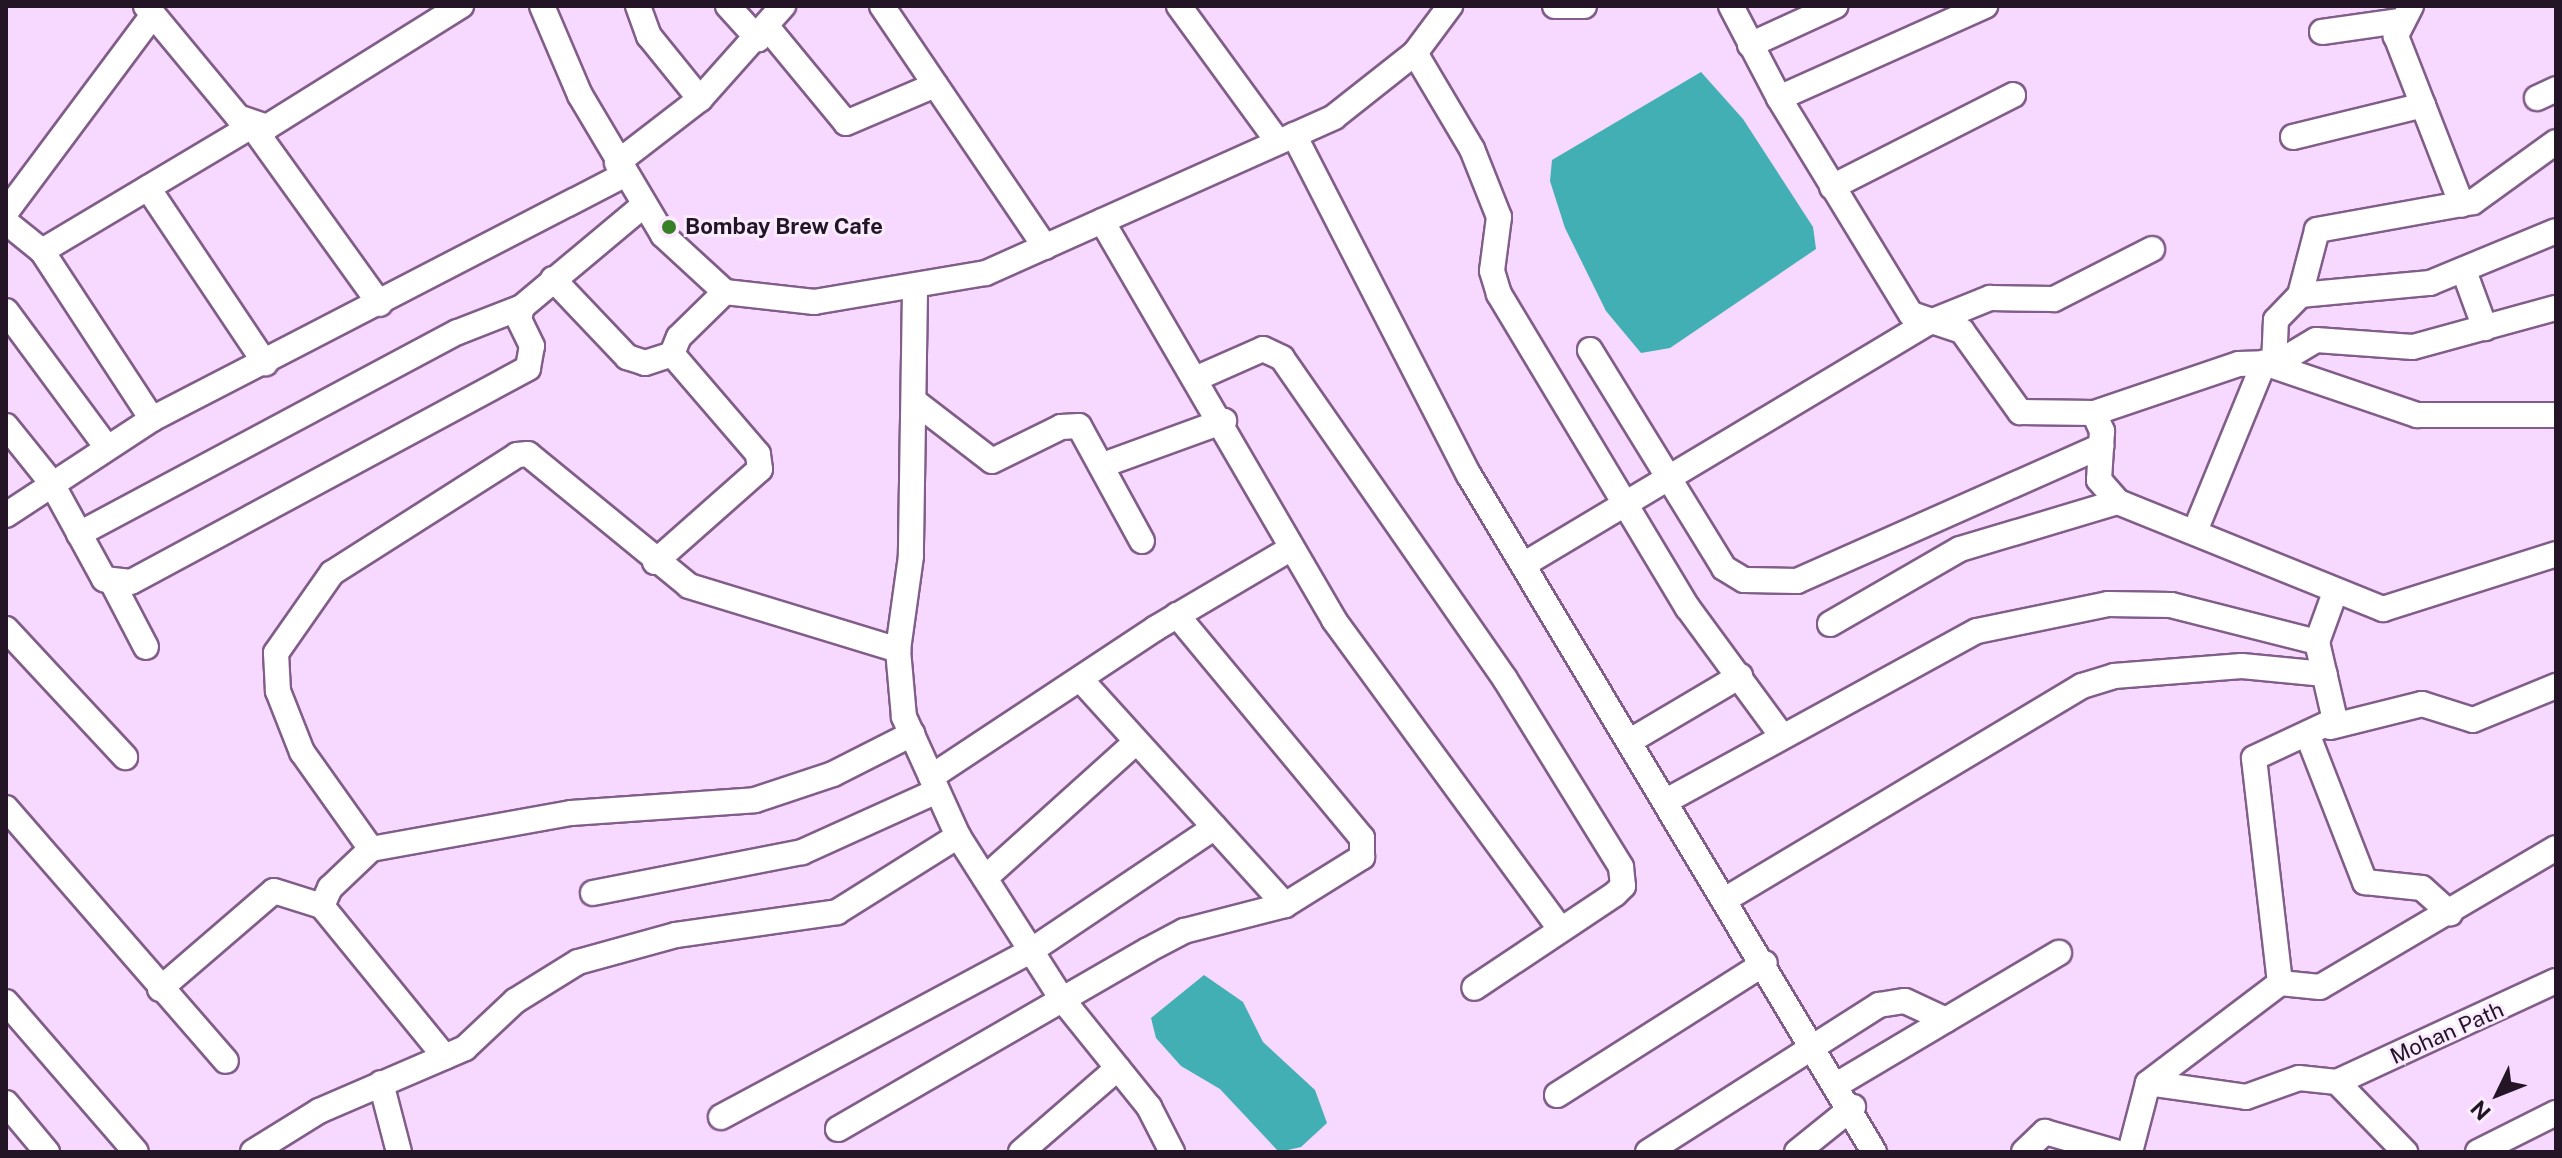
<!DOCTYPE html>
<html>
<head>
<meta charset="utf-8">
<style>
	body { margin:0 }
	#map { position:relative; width:2562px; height:1158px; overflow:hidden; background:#f7d8fe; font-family:"Public Sans",sans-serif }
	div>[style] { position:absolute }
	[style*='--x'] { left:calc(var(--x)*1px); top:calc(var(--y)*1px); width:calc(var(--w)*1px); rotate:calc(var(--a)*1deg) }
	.water>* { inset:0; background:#41afb4 }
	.roads { filter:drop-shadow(2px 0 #815e89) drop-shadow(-2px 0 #815e89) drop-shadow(0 2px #815e89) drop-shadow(0 -2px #815e89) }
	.minor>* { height:24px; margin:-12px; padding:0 12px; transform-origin:12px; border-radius:12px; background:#fff }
	.dots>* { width:22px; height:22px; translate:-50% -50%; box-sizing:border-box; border:4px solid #fbebff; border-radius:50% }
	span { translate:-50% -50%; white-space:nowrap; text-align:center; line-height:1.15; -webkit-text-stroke:6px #fbebff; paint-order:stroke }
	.poi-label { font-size:22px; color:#231526; font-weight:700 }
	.left { translate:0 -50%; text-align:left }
	.street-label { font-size:22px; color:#231526 }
	.frame { position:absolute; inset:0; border:8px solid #231526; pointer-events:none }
	.north { position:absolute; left:2458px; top:1054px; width:80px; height:80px; -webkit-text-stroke:6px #fbebff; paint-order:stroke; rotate:227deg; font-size:22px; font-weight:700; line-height:32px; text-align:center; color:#231526 }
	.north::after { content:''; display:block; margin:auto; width:28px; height:36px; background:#231526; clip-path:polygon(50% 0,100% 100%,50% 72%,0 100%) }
</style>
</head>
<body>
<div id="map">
	<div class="water">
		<div style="clip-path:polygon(1701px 72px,1743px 119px,1813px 227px,1816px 249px,1670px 348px,1641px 353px,1606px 311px,1565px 228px,1550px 181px,1552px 160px)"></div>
		<div style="clip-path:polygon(1204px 975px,1243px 1002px,1263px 1042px,1315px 1090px,1327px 1123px,1301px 1147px,1279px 1152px,1220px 1089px,1181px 1066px,1156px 1038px,1151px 1018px)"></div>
	</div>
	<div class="roads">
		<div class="minor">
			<div style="--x:146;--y:6;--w:144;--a:50.3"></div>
			<div style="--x:238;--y:117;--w:31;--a:19"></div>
			<div style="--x:267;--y:127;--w:229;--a:-32"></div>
			<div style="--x:542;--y:6;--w:97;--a:66.9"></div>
			<div style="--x:580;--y:95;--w:163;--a:59.3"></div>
			<div style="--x:663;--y:235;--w:84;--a:42.6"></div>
			<div style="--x:725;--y:292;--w:90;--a:6.4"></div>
			<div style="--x:814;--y:302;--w:174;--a:-9.6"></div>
			<div style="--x:986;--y:273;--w:381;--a:-24.1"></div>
			<div style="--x:1334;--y:117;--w:103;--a:-38.3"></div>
			<div style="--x:1415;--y:53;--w:59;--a:-53.3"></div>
			<div style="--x:638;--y:6;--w:32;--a:70"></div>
			<div style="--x:649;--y:36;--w:81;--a:51"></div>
			<div style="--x:728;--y:6;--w:45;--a:47.7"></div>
			<div style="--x:882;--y:6;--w:291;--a:55.9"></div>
			<div style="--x:1179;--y:6;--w:168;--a:53.9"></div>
			<div style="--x:1555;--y:6;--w:29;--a:0"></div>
			<div style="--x:1731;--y:6;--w:104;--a:62.4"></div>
			<div style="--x:1779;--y:98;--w:226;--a:-24.1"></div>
			<div style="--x:2411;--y:6;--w:34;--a:117"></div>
			<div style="--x:2396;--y:36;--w:181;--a:68.7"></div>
			<div style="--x:767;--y:27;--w:124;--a:50.5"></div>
			<div style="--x:846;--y:123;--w:97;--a:-23.1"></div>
			<div style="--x:2322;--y:32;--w:77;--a:-8.2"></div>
			<div style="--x:1750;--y:45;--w:94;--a:-24.6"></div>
			<div style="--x:1415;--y:53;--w:112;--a:59.3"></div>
			<div style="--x:1472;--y:149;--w:73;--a:68.3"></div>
			<div style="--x:1499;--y:217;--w:54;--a:97.4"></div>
			<div style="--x:1492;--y:271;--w:24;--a:73"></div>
			<div style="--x:1499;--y:294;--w:366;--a:59"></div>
			<div style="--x:1688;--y:608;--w:159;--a:53.7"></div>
			<div style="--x:1779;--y:98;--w:253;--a:58.6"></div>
			<div style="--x:1911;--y:314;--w:54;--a:18.4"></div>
			<div style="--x:1962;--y:331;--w:100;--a:54.4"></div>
			<div style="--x:2020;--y:412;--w:74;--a:0.8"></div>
			<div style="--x:2094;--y:413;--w:20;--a:66"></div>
			<div style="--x:2102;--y:431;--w:49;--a:93.5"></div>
			<div style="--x:2099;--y:480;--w:29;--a:49"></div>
			<div style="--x:2118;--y:502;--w:286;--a:22"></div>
			<div style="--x:2383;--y:609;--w:182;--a:-17.6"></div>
			<div style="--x:2537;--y:98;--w:21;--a:-25"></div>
			<div style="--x:1294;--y:135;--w:382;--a:62.8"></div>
			<div style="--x:1469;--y:475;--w:789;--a:59.11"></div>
			<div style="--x:2293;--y:137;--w:134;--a:-13.8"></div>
			<div style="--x:617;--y:163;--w:105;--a:-37.6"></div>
			<div style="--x:700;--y:99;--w:125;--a:-48.3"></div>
			<div style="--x:1832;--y:187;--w:203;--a:-26.9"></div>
			<div style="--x:148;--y:188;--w:211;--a:56.2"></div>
			<div style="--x:6;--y:212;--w:244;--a:-53.3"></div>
			<div style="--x:1102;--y:221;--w:462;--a:59.8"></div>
			<div style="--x:1334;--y:620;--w:381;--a:53.8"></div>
			<div style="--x:6;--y:222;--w:46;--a:38.9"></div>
			<div style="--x:42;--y:251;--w:201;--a:56.8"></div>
			<div style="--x:42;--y:251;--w:244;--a:-30.8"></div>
			<div style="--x:252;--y:126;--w:219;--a:54.3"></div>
			<div style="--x:2464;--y:271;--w:61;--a:69.8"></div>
			<div style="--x:553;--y:279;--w:108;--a:46.5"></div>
			<div style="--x:627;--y:357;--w:19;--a:18"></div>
			<div style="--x:645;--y:363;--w:28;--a:-18"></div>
			<div style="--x:915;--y:291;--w:265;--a:90.9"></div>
			<div style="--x:911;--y:556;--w:95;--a:97.9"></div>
			<div style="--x:898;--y:650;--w:67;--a:84.9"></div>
			<div style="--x:904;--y:717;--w:131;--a:65.6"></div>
			<div style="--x:958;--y:836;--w:193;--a:57.5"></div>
			<div style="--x:1062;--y:999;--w:139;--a:51.1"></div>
			<div style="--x:1149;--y:1107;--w:51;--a:62.9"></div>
			<div style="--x:2300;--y:295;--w:131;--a:-5.3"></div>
			<div style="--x:2430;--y:283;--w:136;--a:-22.4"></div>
			<div style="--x:6;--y:311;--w:168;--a:53.5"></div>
			<div style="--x:1590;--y:350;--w:256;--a:58.4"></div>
			<div style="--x:1724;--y:568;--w:23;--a:31"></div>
			<div style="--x:1744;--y:580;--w:53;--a:1.1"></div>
			<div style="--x:1797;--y:581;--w:333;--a:-23.9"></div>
			<div style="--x:2274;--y:365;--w:45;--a:-87.5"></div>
			<div style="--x:2276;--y:320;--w:35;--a:-46"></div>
			<div style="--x:2300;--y:295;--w:67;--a:-75.3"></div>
			<div style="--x:2317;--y:230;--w:158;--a:-10.2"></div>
			<div style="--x:2473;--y:202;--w:102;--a:-35.9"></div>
			<div style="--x:2274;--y:365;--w:49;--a:-30.8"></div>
			<div style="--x:2316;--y:340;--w:97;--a:4.1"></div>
			<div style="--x:2413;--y:347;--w:148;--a:-15.3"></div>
			<div style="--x:1195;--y:379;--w:74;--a:-23.8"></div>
			<div style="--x:1263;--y:349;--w:21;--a:25"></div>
			<div style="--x:1282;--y:358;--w:391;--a:55.2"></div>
			<div style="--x:1505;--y:679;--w:221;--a:58.3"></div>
			<div style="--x:1621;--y:867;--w:19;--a:84"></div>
			<div style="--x:1623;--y:886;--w:11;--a:135"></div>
			<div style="--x:1615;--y:894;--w:169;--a:146.3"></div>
			<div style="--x:918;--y:404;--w:93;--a:37.6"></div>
			<div style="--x:992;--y:461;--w:77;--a:-26.2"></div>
			<div style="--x:1061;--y:427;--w:18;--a:-3"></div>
			<div style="--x:1079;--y:426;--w:131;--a:61.3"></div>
			<div style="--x:2094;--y:413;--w:153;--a:-18.7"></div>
			<div style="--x:2239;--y:364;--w:25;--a:-2"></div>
			<div style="--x:2264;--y:363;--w:162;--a:18.8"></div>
			<div style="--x:2417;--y:415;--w:139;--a:0"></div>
			<div style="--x:6;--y:426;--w:72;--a:51.2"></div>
			<div style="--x:51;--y:482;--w:111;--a:61.3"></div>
			<div style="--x:104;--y:579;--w:27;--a:6"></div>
			<div style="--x:131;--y:582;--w:451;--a:-28.3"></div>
			<div style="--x:528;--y:368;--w:22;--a:-80"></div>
			<div style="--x:532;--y:346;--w:30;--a:-116"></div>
			<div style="--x:519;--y:319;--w:12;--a:-76"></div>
			<div style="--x:522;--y:307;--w:158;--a:-39.9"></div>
			<div style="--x:1103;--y:465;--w:129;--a:-20"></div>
			<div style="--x:6;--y:515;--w:175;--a:-33.3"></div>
			<div style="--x:152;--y:419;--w:531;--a:-27.34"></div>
			<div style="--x:2195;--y:531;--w:182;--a:-67.7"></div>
			<div style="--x:79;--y:534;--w:429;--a:-28.1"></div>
			<div style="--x:458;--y:332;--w:69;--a:-21.3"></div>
			<div style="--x:655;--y:562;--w:140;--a:-41.5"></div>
			<div style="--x:760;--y:469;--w:15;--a:-98"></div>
			<div style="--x:758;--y:454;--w:132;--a:-130.7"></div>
			<div style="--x:672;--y:354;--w:18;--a:-68"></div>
			<div style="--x:679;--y:337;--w:64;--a:-44.4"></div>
			<div style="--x:1523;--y:565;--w:472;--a:-30.9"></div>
			<div style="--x:1928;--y:323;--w:67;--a:-22"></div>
			<div style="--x:1990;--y:298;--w:64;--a:0.9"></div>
			<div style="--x:2054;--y:299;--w:110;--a:-27"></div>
			<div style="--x:113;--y:584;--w:71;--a:62.4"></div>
			<div style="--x:1830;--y:624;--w:150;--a:-30"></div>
			<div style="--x:1960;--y:549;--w:165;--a:-16.6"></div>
			<div style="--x:6;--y:629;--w:175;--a:47.1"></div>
			<div style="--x:1083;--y:682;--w:301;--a:47.8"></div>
			<div style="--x:2330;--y:727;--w:95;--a:-14"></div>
			<div style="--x:2422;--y:704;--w:53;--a:17.4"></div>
			<div style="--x:2473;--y:720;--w:90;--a:-22.3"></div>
			<div style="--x:2308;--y:736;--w:157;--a:68.7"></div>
			<div style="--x:2365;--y:882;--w:57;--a:6"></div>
			<div style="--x:2422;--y:888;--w:38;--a:42"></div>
			<div style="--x:1630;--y:741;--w:128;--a:-30.6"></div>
			<div style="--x:931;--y:777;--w:270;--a:-33.5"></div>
			<div style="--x:1156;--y:628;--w:156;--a:-30.5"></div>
			<div style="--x:1666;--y:801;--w:354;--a:-28.7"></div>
			<div style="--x:1977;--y:631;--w:134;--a:-11.6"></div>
			<div style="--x:2108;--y:604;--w:63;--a:0.9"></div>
			<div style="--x:2171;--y:605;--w:151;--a:14.2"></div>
			<div style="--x:6;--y:808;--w:335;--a:49"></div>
			<div style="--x:371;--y:849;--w:119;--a:-125.4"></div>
			<div style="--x:302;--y:752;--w:66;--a:-111.5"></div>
			<div style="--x:278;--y:691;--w:38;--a:-93"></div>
			<div style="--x:276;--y:653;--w:98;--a:-55"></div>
			<div style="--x:332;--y:573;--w:219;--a:-32.5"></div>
			<div style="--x:517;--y:455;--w:11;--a:-5"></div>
			<div style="--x:528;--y:454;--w:208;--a:39.3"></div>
			<div style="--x:689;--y:586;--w:219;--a:17"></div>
			<div style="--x:985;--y:878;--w:203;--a:-42"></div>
			<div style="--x:593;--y:893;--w:213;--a:-11.1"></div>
			<div style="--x:802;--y:852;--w:148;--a:-24.3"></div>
			<div style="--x:1726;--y:899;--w:415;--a:-30.9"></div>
			<div style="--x:2082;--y:686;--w:34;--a:-17"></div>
			<div style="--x:2114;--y:676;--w:128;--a:-4.5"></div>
			<div style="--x:2242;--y:666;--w:83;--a:5.5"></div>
			<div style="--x:2280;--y:983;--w:40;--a:5.7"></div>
			<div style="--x:2320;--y:987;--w:274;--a:-30.5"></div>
			<div style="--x:160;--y:989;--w:150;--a:-40.7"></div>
			<div style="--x:274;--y:891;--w:50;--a:17.4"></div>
			<div style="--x:6;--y:1002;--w:198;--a:49.1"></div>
			<div style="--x:445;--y:1057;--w:195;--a:-129.2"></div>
			<div style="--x:322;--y:906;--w:20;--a:-66"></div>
			<div style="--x:330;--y:888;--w:57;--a:-43.6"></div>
			<div style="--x:371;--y:849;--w:203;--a:-10.2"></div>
			<div style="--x:571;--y:813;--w:184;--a:-4"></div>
			<div style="--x:755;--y:800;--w:82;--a:-18.4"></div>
			<div style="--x:833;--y:774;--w:89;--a:-26.9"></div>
			<div style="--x:2337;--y:1082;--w:241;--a:-24.8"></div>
			<div style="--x:381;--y:1083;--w:71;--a:75.4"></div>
			<div style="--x:2148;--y:1083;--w:99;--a:8.1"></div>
			<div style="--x:2246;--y:1097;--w:56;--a:-19.7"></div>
			<div style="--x:2299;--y:1078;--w:38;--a:6"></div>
			<div style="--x:2337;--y:1082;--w:98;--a:45.8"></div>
			<div style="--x:1838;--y:1084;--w:257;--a:-30.7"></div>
			<div style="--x:1557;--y:1095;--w:246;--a:-32.4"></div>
			<div style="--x:6;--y:1103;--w:64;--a:50.1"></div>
			<div style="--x:721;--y:1117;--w:353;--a:-28.2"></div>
			<div style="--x:1032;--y:950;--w:220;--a:-33.9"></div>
			<div style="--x:838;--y:1129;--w:358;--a:-30"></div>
			<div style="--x:1148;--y:950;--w:41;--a:-27.8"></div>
			<div style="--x:1184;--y:931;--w:104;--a:-14.4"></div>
			<div style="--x:1285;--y:905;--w:91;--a:-31.9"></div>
			<div style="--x:1362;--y:857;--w:19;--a:-90"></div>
			<div style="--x:1362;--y:838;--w:290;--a:-129.7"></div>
			<div style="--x:253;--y:1152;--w:78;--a:-31.8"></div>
			<div style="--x:319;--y:1111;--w:159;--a:-23.3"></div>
			<div style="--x:465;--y:1048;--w:69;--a:-43.2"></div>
			<div style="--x:515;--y:1001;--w:74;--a:-31.8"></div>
			<div style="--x:578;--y:962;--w:102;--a:-15.4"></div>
			<div style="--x:676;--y:935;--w:163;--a:-8.1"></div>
			<div style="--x:837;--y:912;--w:143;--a:-32.1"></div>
			<div style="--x:1021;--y:1152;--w:128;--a:-40.9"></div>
			<div style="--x:1648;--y:1152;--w:274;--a:-32.5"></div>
			<div style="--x:1879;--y:1005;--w:26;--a:-9"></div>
			<div style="--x:1905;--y:1001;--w:45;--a:24.9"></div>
			<div style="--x:1797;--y:1152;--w:72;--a:-38.8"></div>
			<div style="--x:2024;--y:1152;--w:29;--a:-44"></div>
			<div style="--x:2045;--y:1132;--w:73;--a:15.9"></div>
			<div style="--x:2130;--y:1152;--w:71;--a:-75.4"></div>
			<div style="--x:2148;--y:1083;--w:166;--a:-37.1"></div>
			<div style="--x:2280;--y:983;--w:226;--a:-96.6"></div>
			<div style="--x:2254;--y:758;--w:89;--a:-25.1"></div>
			<div style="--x:2335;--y:720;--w:80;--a:-103"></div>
			<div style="--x:2317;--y:642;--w:50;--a:-70.1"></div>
			<div style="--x:2478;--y:1152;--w:87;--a:-26.6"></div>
		</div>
	</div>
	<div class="dots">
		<div style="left:669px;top:227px;background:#378026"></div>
	</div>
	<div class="poi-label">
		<span class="left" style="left:685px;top:227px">Bombay Brew Cafe</span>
	</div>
	<div class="street-label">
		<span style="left:2447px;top:1033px;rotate:-24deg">Mohan Path</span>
	</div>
	<div class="frame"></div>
	<div class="north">N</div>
</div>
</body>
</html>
